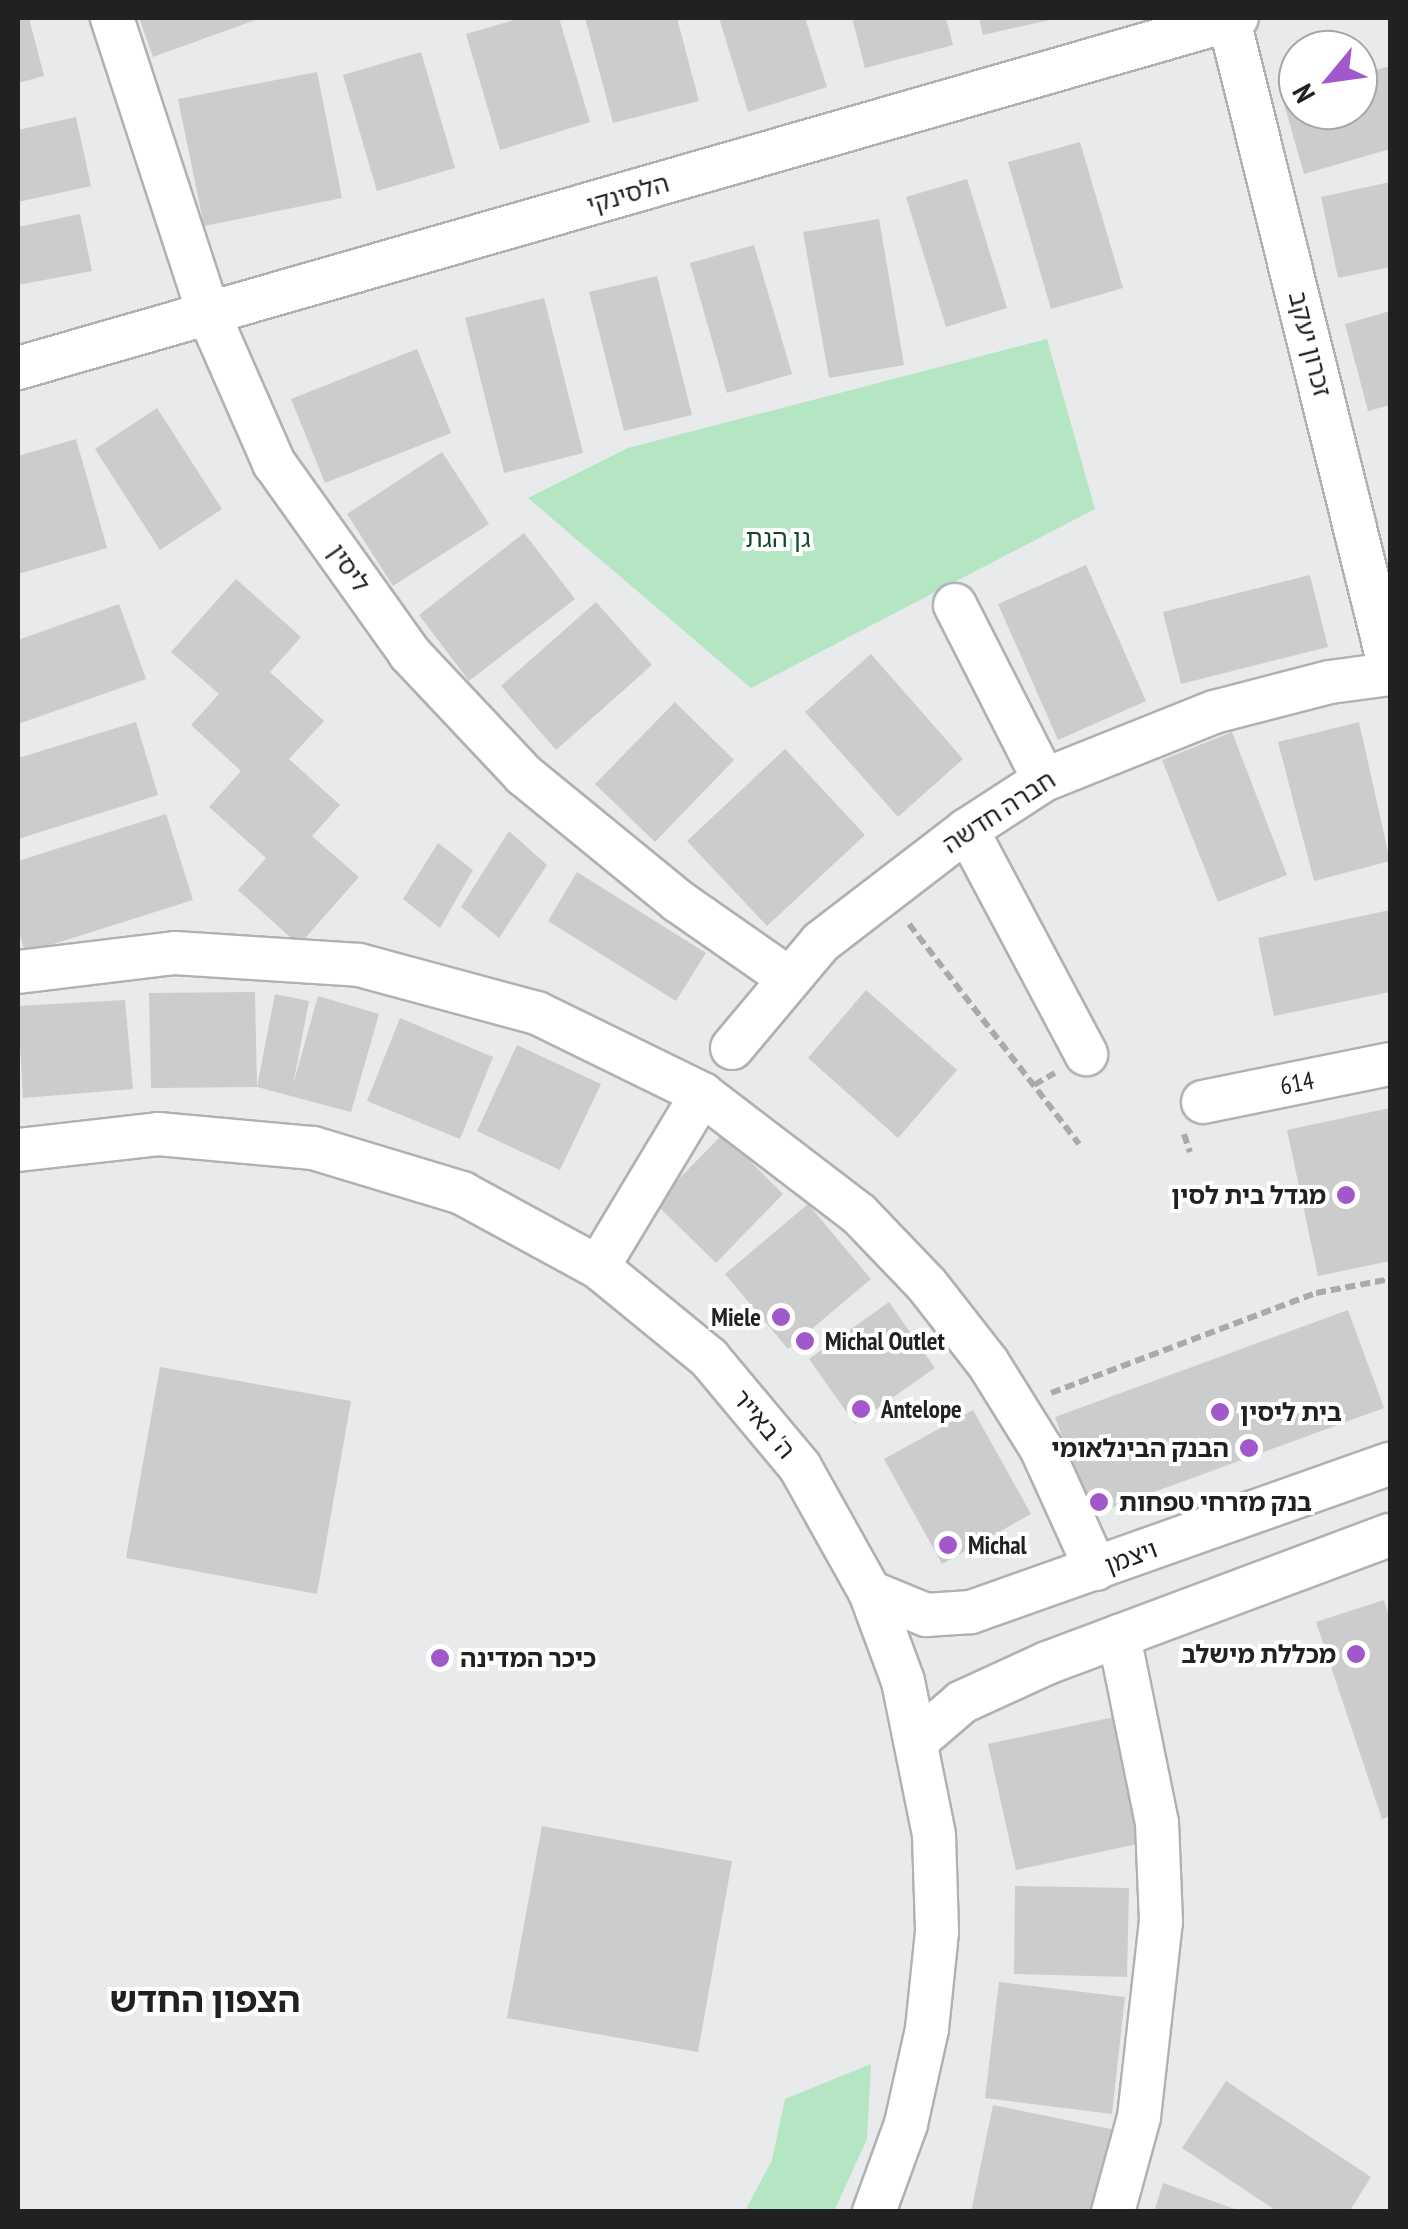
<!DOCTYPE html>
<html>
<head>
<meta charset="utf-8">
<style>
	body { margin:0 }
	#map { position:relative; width:1408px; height:2229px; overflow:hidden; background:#e9eaeb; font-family:"PT Sans Narrow","Noto Sans Hebrew",sans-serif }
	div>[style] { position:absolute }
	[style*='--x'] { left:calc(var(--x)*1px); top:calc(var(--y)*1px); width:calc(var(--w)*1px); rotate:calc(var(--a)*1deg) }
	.green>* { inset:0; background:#b4e6c3 }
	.building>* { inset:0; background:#cccccd }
	.path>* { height:6px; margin-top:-3px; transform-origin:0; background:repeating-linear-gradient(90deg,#a9aaab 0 10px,transparent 0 15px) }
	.roads { filter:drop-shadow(2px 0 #b0b1b2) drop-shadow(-2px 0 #b0b1b2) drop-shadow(0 2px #b0b1b2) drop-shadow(0 -2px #b0b1b2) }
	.minor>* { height:42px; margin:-21px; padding:0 21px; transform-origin:21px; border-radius:21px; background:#fff }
	.dots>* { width:28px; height:28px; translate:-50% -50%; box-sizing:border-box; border:5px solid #fff; border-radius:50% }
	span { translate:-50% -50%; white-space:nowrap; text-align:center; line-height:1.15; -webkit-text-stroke:8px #fff; paint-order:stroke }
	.street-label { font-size:25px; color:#212122 }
	.park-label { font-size:25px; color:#0f4928 }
	.poi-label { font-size:25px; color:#212122; font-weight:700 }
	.right { translate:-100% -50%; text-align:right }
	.left { translate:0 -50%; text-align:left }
	.district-label { font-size:35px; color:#212122; font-weight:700 }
	.frame { position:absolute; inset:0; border:20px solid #212122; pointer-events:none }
	.north { position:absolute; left:1278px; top:30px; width:100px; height:100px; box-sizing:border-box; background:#fff; border:2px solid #a6a6a7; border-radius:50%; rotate:241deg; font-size:28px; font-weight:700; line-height:40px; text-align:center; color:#212122 }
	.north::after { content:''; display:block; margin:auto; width:35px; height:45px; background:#a158cb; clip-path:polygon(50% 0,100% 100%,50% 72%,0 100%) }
</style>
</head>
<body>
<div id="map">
	<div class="green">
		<div style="clip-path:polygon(1047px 339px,1095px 509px,751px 688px,528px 498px,628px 448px)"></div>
		<div style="clip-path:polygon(871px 2064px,867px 2139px,834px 2211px,745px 2211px,772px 2160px,785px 2099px)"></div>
	</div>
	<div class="building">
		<div style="clip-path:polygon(18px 18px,29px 18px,44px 76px,18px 83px)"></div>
		<div style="clip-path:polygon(139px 18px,261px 18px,153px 57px)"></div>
		<div style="clip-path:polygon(521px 18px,559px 18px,590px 122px,500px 150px,466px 34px)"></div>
		<div style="clip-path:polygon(585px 18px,677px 18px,699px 101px,613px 123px)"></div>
		<div style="clip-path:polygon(719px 18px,805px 18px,827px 87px,748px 112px)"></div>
		<div style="clip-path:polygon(852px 18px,946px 18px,953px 45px,865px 68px)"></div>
		<div style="clip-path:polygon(979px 18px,1054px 18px,1054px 19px,983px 35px)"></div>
		<div style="clip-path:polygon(421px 52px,455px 168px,377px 191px,343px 75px)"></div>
		<div style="clip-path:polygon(1390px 66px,1390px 149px,1304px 174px,1282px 97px,1298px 92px,1298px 110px,1358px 110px,1358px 75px)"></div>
		<div style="clip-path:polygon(317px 72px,342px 198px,204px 226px,178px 99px)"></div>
		<div style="clip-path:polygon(76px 117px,91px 186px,18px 202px,18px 130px)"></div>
		<div style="clip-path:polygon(1080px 142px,1123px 288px,1051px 309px,1008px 162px)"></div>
		<div style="clip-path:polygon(967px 179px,1007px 308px,946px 327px,906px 197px)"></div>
		<div style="clip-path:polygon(1390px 182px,1390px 267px,1338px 278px,1321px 197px)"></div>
		<div style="clip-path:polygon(80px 214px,92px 271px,18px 285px,18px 227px)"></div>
		<div style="clip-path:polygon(879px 219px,904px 365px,829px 378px,803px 232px)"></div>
		<div style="clip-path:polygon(754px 245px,792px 374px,727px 393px,690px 263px)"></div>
		<div style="clip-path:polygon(657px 276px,692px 415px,624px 431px,589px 292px)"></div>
		<div style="clip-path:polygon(544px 298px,583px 453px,504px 473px,465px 318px)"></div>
		<div style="clip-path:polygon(1390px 311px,1390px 405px,1368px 411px,1345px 324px)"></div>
		<div style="clip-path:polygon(417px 349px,451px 433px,325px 483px,291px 399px)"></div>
		<div style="clip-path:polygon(157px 408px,222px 509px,160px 550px,95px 449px)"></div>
		<div style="clip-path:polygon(76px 439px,107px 548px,18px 574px,18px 456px)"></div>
		<div style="clip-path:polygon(442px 452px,489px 524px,393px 586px,347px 514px)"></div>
		<div style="clip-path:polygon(524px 533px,575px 599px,469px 681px,419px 615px)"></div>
		<div style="clip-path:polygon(1086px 565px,1146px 701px,1058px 740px,998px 604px)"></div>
		<div style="clip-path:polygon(1310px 575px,1328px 647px,1181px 684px,1163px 612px)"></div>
		<div style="clip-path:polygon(236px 579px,301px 637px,270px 672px,324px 721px,289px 759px,340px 805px,312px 836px,359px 877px,299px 945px,238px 890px,266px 858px,209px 807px,241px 771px,191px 725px,219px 694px,171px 652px)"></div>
		<div style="clip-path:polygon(596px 602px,652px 665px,556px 750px,501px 686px)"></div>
		<div style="clip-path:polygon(119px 604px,146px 679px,18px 724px,18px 640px)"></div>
		<div style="clip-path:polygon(871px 654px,963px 759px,898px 817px,805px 712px)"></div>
		<div style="clip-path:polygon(675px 702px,734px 760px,655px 842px,595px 784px)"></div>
		<div style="clip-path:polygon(136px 722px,158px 795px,18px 839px,18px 758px)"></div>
		<div style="clip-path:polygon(1359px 722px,1390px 861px,1314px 881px,1278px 742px)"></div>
		<div style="clip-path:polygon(1232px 732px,1287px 875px,1218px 902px,1162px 760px)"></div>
		<div style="clip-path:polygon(785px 749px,865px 835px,767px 926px,687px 841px)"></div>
		<div style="clip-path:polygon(166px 814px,193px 900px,25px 953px,18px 928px,18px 861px)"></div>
		<div style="clip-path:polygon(509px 831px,547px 865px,499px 938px,461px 907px)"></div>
		<div style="clip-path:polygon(438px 843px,473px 870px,440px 928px,403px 899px)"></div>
		<div style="clip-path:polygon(577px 872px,706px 953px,676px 1001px,548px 921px)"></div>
		<div style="clip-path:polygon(1390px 910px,1390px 992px,1274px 1016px,1258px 938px)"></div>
		<div style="clip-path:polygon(866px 990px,957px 1070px,898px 1138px,808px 1058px)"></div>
		<div style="clip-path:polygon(255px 992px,257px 1087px,151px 1088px,149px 993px)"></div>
		<div style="clip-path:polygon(275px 994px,309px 1001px,293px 1085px,318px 996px,379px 1014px,351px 1112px,257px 1087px)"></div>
		<div style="clip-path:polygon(125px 1000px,133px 1089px,23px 1098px,18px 1006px)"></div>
		<div style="clip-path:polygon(400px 1018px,493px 1057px,460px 1139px,367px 1101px)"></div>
		<div style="clip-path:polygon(517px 1045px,601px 1084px,560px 1170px,477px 1131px)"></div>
		<div style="clip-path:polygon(1390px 1108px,1390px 1261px,1318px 1276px,1287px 1130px)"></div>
		<div style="clip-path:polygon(723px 1134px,783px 1194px,716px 1263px,655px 1203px)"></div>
		<div style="clip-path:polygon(808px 1204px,871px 1279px,788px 1349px,725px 1274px)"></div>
		<div style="clip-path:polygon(889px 1302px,935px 1368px,855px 1424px,809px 1359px)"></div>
		<div style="clip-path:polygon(1348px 1310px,1384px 1408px,1091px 1515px,1055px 1417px)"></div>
		<div style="clip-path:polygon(160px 1367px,351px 1401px,317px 1594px,126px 1558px)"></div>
		<div style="clip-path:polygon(973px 1410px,1031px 1514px,942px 1564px,884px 1459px)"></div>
		<div style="clip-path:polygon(1384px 1600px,1390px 1620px,1390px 1816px,1382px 1819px,1316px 1622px)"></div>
		<div style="clip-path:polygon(1114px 1717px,1142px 1843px,1016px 1870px,988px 1744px)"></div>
		<div style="clip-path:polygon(542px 1826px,732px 1861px,698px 2052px,507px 2018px)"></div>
		<div style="clip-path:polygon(1015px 1886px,1129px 1888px,1127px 1977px,1014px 1974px)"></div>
		<div style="clip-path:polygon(999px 1982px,1125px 1997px,1112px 2114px,985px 2098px)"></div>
		<div style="clip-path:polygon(1226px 2081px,1371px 2177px,1349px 2212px,1278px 2212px,1182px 2148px)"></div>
		<div style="clip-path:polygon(993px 2105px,1121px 2131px,1105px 2212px,971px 2212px)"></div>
		<div style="clip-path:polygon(1163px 2183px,1240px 2211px,1240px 2212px,1154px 2212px)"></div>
	</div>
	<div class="path">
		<div style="--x:909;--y:924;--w:278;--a:52.3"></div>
		<div style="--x:1034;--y:1085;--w:24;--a:-30"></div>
		<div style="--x:1184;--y:1134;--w:19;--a:72"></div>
		<div style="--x:1051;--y:1393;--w:283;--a:-20.7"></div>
		<div style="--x:1316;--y:1293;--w:75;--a:-10.7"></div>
	</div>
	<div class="roads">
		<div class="minor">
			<div style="--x:112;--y:18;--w:312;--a:71.9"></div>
			<div style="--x:209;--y:315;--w:162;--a:66.3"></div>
			<div style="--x:274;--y:463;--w:234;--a:54.5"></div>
			<div style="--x:410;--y:654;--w:166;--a:46.7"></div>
			<div style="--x:524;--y:775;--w:199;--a:39.3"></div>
			<div style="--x:678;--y:901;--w:133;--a:34.9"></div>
			<div style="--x:1229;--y:20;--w:669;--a:76.07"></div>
			<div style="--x:18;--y:368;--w:1268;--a:-16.02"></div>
			<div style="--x:955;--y:605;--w:196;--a:63"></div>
			<div style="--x:967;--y:830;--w:254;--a:62"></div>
			<div style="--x:18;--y:972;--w:158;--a:-6.9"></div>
			<div style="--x:175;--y:953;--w:184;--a:3.7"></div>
			<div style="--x:359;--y:965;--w:184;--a:15.1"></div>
			<div style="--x:537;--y:1013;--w:184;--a:26.1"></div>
			<div style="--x:702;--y:1094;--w:198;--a:37.4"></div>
			<div style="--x:859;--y:1214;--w:98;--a:46.2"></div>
			<div style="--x:927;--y:1285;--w:99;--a:52"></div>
			<div style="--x:988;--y:1363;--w:100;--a:58.1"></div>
			<div style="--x:1041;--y:1448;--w:133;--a:65.6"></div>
			<div style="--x:732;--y:1048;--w:138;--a:-50"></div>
			<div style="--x:821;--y:942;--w:184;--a:-37.5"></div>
			<div style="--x:967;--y:830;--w:92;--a:-33"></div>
			<div style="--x:1044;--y:780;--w:183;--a:-21.8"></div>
			<div style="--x:1214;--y:712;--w:120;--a:-14.5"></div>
			<div style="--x:1330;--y:682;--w:61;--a:-7.6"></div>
			<div style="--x:1203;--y:1102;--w:191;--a:-11.5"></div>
			<div style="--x:18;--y:1150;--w:141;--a:-6.5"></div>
			<div style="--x:158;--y:1134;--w:156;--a:5.2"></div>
			<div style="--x:313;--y:1148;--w:156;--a:16.8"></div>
			<div style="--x:462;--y:1193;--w:155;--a:28.6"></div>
			<div style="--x:598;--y:1267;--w:144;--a:39.3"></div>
			<div style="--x:709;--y:1358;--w:142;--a:50.1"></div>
			<div style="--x:800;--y:1467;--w:143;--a:60.8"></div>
			<div style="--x:870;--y:1592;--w:95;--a:69.7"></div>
			<div style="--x:903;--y:1681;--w:157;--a:78.6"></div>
			<div style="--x:934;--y:1835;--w:97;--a:88.2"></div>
			<div style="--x:937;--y:1932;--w:98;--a:95.9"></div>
			<div style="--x:927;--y:2029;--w:97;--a:102.5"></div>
			<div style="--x:906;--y:2124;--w:94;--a:110"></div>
			<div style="--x:598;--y:1267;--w:202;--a:-59"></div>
			<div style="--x:870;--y:1592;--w:61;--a:22.3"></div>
			<div style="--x:926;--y:1615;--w:45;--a:-3.8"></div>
			<div style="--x:971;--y:1612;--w:444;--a:-19.5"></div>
			<div style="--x:919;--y:1739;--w:57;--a:-40.7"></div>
			<div style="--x:962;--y:1702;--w:94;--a:-24.6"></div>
			<div style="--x:1047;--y:1663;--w:366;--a:-20.5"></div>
			<div style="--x:1113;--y:2212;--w:98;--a:-74.7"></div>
			<div style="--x:1139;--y:2117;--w:196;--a:-83.6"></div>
			<div style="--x:1161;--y:1922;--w:99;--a:-92.3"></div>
			<div style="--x:1157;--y:1823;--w:191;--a:-101.5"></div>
		</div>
	</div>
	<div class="dots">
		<div style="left:1346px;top:1195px;background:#a158cb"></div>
		<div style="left:781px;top:1317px;background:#a158cb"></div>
		<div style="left:805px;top:1341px;background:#a158cb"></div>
		<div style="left:861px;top:1409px;background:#a158cb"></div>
		<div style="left:1220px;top:1412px;background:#a158cb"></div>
		<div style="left:1249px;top:1448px;background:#a158cb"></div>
		<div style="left:1099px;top:1502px;background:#a158cb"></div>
		<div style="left:948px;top:1545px;background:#a158cb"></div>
		<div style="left:1356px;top:1654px;background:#a158cb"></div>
		<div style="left:440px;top:1658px;background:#a158cb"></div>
	</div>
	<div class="street-label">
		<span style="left:628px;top:194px;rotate:-16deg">הלסינקי</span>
		<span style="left:1310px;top:344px;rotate:76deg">זכרון יעקב</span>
		<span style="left:349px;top:568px;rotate:55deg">ליסין</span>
		<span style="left:999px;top:812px;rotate:-33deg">חברה חדשה</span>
		<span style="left:1297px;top:1083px;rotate:-11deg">614</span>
		<span style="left:764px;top:1424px;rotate:50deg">ה' באייר</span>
		<span style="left:1131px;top:1557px;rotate:-20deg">ויצמן</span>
	</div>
	<div class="park-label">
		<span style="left:778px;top:538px">גן הגת</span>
	</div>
	<div class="poi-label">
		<span class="right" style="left:1326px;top:1195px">מגדל בית לסין</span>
		<span class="right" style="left:761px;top:1317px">Miele</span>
		<span class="left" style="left:825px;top:1341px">Michal Outlet</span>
		<span class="left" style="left:881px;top:1409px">Antelope</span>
		<span class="left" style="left:1240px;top:1412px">בית ליסין</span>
		<span class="right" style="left:1229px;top:1448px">הבנק הבינלאומי</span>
		<span class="left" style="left:1119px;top:1502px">בנק מזרחי טפחות</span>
		<span class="left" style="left:968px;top:1545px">Michal</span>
		<span class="right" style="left:1336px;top:1654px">מכללת מישלב</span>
		<span class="left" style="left:460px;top:1658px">כיכר המדינה</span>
	</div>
	<div class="district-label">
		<span style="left:205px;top:1999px">הצפון החדש</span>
	</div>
	<div class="frame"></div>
	<div class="north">N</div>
</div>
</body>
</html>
